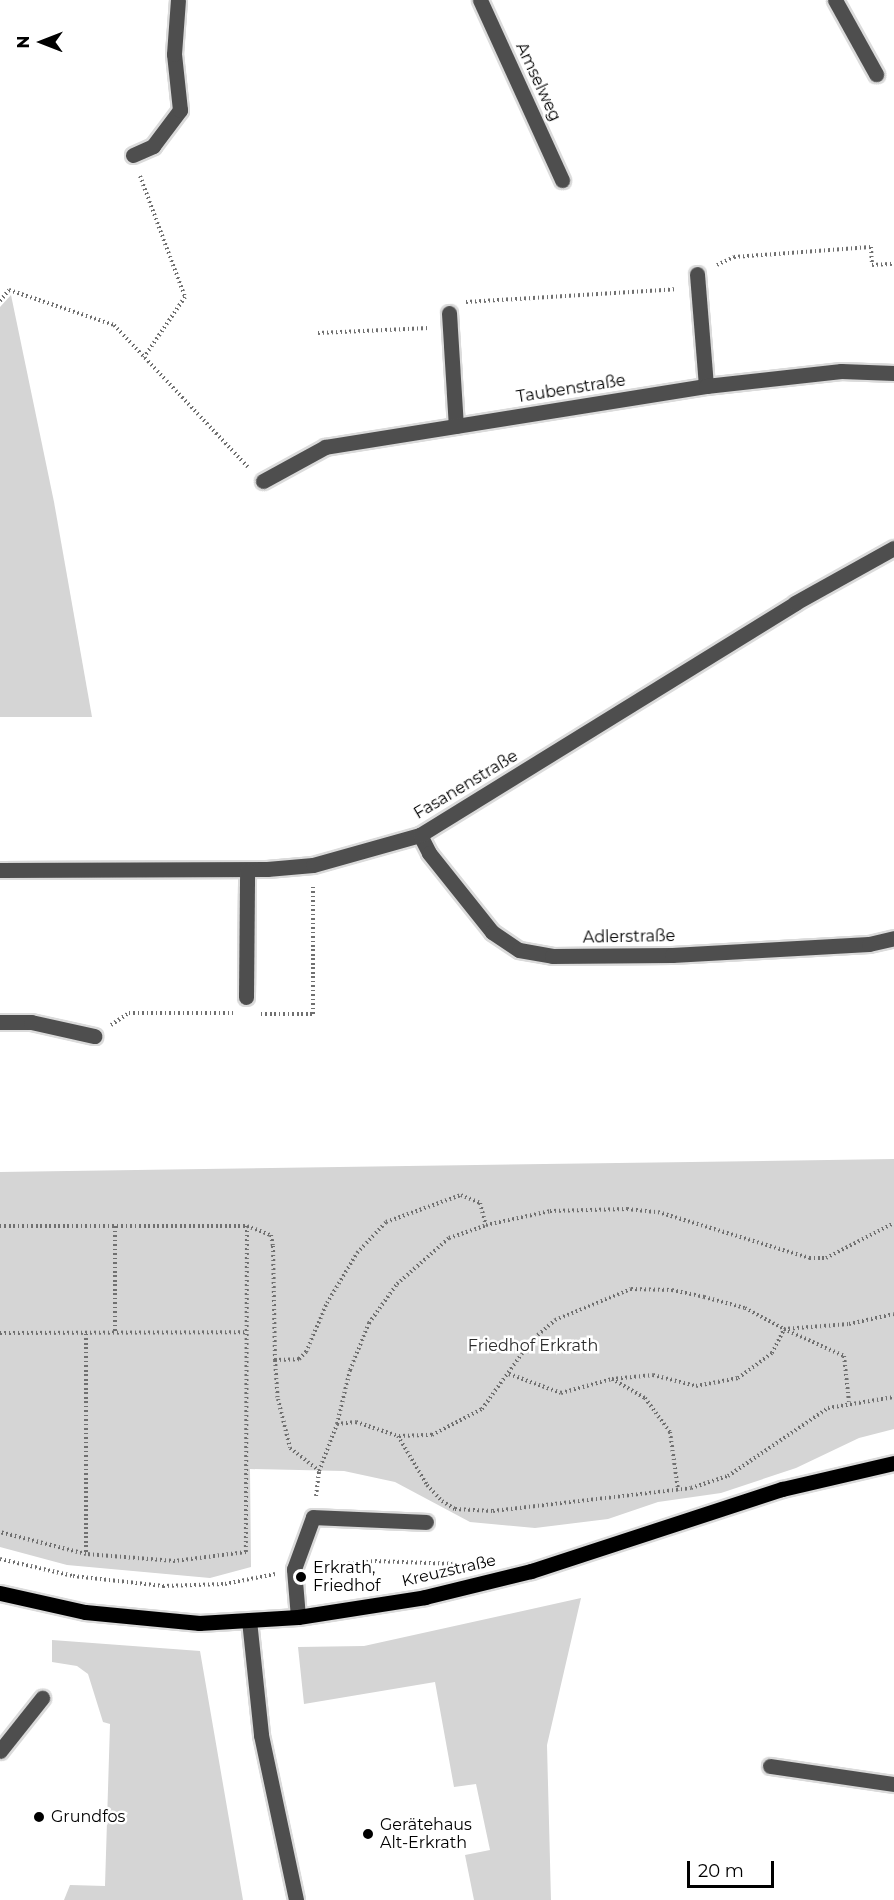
<!DOCTYPE html>
<html>
<head>
<meta charset="utf-8">
<style>
	body { margin:0 }
	#map { position:relative; width:894px; height:1900px; overflow:hidden; background:#fff; font-family:Montserrat,sans-serif }
	div>[style] { position:absolute }
	[style*='--x'] { left:calc(var(--x)*1px); top:calc(var(--y)*1px); width:calc(var(--w)*1px); rotate:calc(var(--a)*1deg) }
	.green>* { inset:0; background:#d5d5d5 }
	.path>* { height:4px; margin-top:-2px; transform-origin:0; background:repeating-linear-gradient(90deg,#707070 0 1.5px,transparent 0 4.5px) }
	.roads { filter:drop-shadow(2px 0 #dbdbdb) drop-shadow(-2px 0 #dbdbdb) drop-shadow(0 2px #dbdbdb) drop-shadow(0 -2px #dbdbdb) }
	.minor>* { height:15px; margin:-7.5px; padding:0 7.5px; transform-origin:7.5px; border-radius:7.5px; background:#4e4e4e }
	.major>* { height:15px; margin:-7.5px; padding:0 7.5px; transform-origin:7.5px; border-radius:7.5px; background:#000 }
	.dots>* { width:16px; height:16px; translate:-50% -50%; box-sizing:border-box; border:3px solid #fff; border-radius:50% }
	span { translate:-50% -50%; white-space:nowrap; text-align:center; line-height:1.15; -webkit-text-stroke:5px #fff; paint-order:stroke }
	.street-label { font-size:16px; color:#000 }
	.park-label { font-size:16px; color:#2c2c2c }
	.poi-label { font-size:16px; color:#000 }
	.left { translate:0 -50%; text-align:left }
	.north { position:absolute; left:12px; top:12px; width:60px; height:60px; -webkit-text-stroke:4px #fff; paint-order:stroke; rotate:270deg; font-size:16px; font-weight:700; line-height:24px; text-align:center; color:#000 }
	.north::after { content:''; display:block; margin:auto; width:21px; height:27px; background:#000; clip-path:polygon(50% 0,100% 100%,50% 72%,0 100%) }
	.scale { position:absolute; left:687px; top:1861px; width:87px; height:27px; box-sizing:border-box; border:3px solid #000; border-top:0; padding-left:8px; font-size:18px; line-height:21px; white-space:nowrap; color:#000; -webkit-text-stroke:4px #fff; paint-order:stroke }
</style>
</head>
<body>
<div id="map">
	<div class="green">
		<div style="clip-path:polygon(11px 295px,54px 502px,92px 717px,0 717px,0 307px)"></div>
		<div style="clip-path:polygon(894px 1159px,894px 1429px,859px 1438px,796px 1468px,721px 1493px,658px 1502px,608px 1519px,535px 1528px,470px 1522px,395px 1482px,344px 1471px,250px 1469px,251px 1567px,210px 1578px,67px 1565px,0 1547px,0 1172px)"></div>
		<div style="clip-path:polygon(581px 1598px,547px 1745px,551px 1900px,474px 1900px,465px 1855px,490px 1850px,476px 1784px,454px 1787px,435px 1682px,304px 1704px,298px 1647px,364px 1646px)"></div>
		<div style="clip-path:polygon(52px 1640px,200px 1651px,243px 1900px,64px 1900px,70px 1885px,105px 1886px,110px 1724px,103px 1722px,88px 1674px,77px 1666px,52px 1662px)"></div>
	</div>
	<div class="path">
		<div style="--x:140;--y:176;--w:129;--a:69.6"></div>
		<div style="--x:185;--y:297;--w:73;--a:124.3"></div>
		<div style="--x:717;--y:265;--w:19;--a:-25"></div>
		<div style="--x:734;--y:257;--w:137;--a:-4.2"></div>
		<div style="--x:871;--y:247;--w:18;--a:87"></div>
		<div style="--x:872;--y:265;--w:22;--a:-3"></div>
		<div style="--x:0;--y:301;--w:14;--a:-51"></div>
		<div style="--x:9;--y:290;--w:111;--a:18.4"></div>
		<div style="--x:114;--y:325;--w:195;--a:46.7"></div>
		<div style="--x:466;--y:302;--w:210;--a:-3.5"></div>
		<div style="--x:318;--y:333;--w:111;--a:-2.6"></div>
		<div style="--x:261;--y:1014;--w:52;--a:0"></div>
		<div style="--x:313;--y:1014;--w:127;--a:-90"></div>
		<div style="--x:111;--y:1025;--w:22;--a:-34"></div>
		<div style="--x:129;--y:1013;--w:104;--a:0"></div>
		<div style="--x:0;--y:1226;--w:247;--a:0"></div>
		<div style="--x:247;--y:1226;--w:326;--a:90.2"></div>
		<div style="--x:246;--y:1552;--w:72;--a:172.8"></div>
		<div style="--x:175;--y:1561;--w:89;--a:-175.5"></div>
		<div style="--x:86;--y:1554;--w:89;--a:-165.7"></div>
		<div style="--x:115;--y:1226;--w:108;--a:90"></div>
		<div style="--x:247;--y:1226;--w:26;--a:21"></div>
		<div style="--x:271;--y:1235;--w:11;--a:80"></div>
		<div style="--x:273;--y:1246;--w:114;--a:89"></div>
		<div style="--x:275;--y:1360;--w:39;--a:86"></div>
		<div style="--x:278;--y:1399;--w:50;--a:76.2"></div>
		<div style="--x:290;--y:1448;--w:37;--a:38"></div>
		<div style="--x:0;--y:1333;--w:245;--a:-0.2"></div>
		<div style="--x:86;--y:1334;--w:220;--a:90"></div>
		<div style="--x:275;--y:1360;--w:24;--a:-2"></div>
		<div style="--x:299;--y:1359;--w:10;--a:-45"></div>
		<div style="--x:306;--y:1352;--w:53;--a:-66.8"></div>
		<div style="--x:327;--y:1303;--w:58;--a:-59"></div>
		<div style="--x:357;--y:1253;--w:42;--a:-46.9"></div>
		<div style="--x:386;--y:1222;--w:80;--a:-19.8"></div>
		<div style="--x:461;--y:1195;--w:21;--a:23"></div>
		<div style="--x:480;--y:1203;--w:23;--a:75"></div>
		<div style="--x:509;--y:1374;--w:55;--a:20.1"></div>
		<div style="--x:561;--y:1393;--w:53;--a:-15.4"></div>
		<div style="--x:612;--y:1379;--w:38;--a:30"></div>
		<div style="--x:645;--y:1398;--w:42;--a:53.7"></div>
		<div style="--x:670;--y:1432;--w:59;--a:82.1"></div>
		<div style="--x:612;--y:1379;--w:41;--a:-5.6"></div>
		<div style="--x:653;--y:1375;--w:44;--a:14.3"></div>
		<div style="--x:696;--y:1386;--w:43;--a:-10.8"></div>
		<div style="--x:738;--y:1378;--w:42;--a:-36.3"></div>
		<div style="--x:772;--y:1353;--w:27;--a:-63"></div>
		<div style="--x:784;--y:1329;--w:66;--a:24.2"></div>
		<div style="--x:844;--y:1356;--w:46;--a:83.8"></div>
		<div style="--x:337;--y:1424;--w:19;--a:-6"></div>
		<div style="--x:356;--y:1422;--w:44;--a:18.4"></div>
		<div style="--x:398;--y:1436;--w:57;--a:59.4"></div>
		<div style="--x:427;--y:1485;--w:22;--a:47"></div>
		<div style="--x:442;--y:1501;--w:15;--a:32"></div>
		<div style="--x:455;--y:1509;--w:38;--a:3"></div>
		<div style="--x:493;--y:1511;--w:199;--a:-6.6"></div>
		<div style="--x:691;--y:1488;--w:39;--a:-18"></div>
		<div style="--x:728;--y:1476;--w:121;--a:-34.2"></div>
		<div style="--x:828;--y:1408;--w:67;--a:-9.5"></div>
		<div style="--x:399;--y:1436;--w:33;--a:-2"></div>
		<div style="--x:432;--y:1435;--w:56;--a:-27.5"></div>
		<div style="--x:482;--y:1409;--w:84;--a:-54.2"></div>
		<div style="--x:531;--y:1341;--w:32;--a:-41"></div>
		<div style="--x:555;--y:1320;--w:82;--a:-22.2"></div>
		<div style="--x:631;--y:1289;--w:41;--a:1.4"></div>
		<div style="--x:672;--y:1290;--w:33;--a:12"></div>
		<div style="--x:704;--y:1297;--w:42;--a:15"></div>
		<div style="--x:745;--y:1308;--w:44;--a:28.3"></div>
		<div style="--x:784;--y:1329;--w:65;--a:-4.4"></div>
		<div style="--x:849;--y:1324;--w:46;--a:-12.5"></div>
		<div style="--x:316;--y:1496;--w:25;--a:-83"></div>
		<div style="--x:319;--y:1471;--w:50;--a:-69"></div>
		<div style="--x:337;--y:1424;--w:56;--a:-76.5"></div>
		<div style="--x:350;--y:1370;--w:51;--a:-68"></div>
		<div style="--x:369;--y:1323;--w:48;--a:-54.3"></div>
		<div style="--x:397;--y:1284;--w:69;--a:-41.5"></div>
		<div style="--x:449;--y:1238;--w:39;--a:-19"></div>
		<div style="--x:486;--y:1225;--w:66;--a:-12.3"></div>
		<div style="--x:550;--y:1211;--w:77;--a:-1.5"></div>
		<div style="--x:627;--y:1209;--w:31;--a:6"></div>
		<div style="--x:658;--y:1212;--w:158;--a:16.9"></div>
		<div style="--x:809;--y:1258;--w:17;--a:0"></div>
		<div style="--x:826;--y:1258;--w:76;--a:-27.2"></div>
		<div style="--x:0;--y:1559;--w:75;--a:13.1"></div>
		<div style="--x:73;--y:1576;--w:91;--a:6.3"></div>
		<div style="--x:163;--y:1586;--w:62;--a:-1.8"></div>
		<div style="--x:225;--y:1584;--w:51;--a:-11.3"></div>
		<div style="--x:317;--y:1567;--w:58;--a:-5.9"></div>
		<div style="--x:375;--y:1561;--w:81;--a:2.1"></div>
	</div>
	<div class="roads">
		<div class="minor">
			<div style="--x:480;--y:0;--w:198;--a:65.5"></div>
			<div style="--x:835;--y:0;--w:85;--a:61"></div>
			<div style="--x:133;--y:155;--w:22;--a:-24"></div>
			<div style="--x:153;--y:146;--w:45;--a:-53.1"></div>
			<div style="--x:180;--y:110;--w:56;--a:-96.1"></div>
			<div style="--x:174;--y:54;--w:54;--a:-85.8"></div>
			<div style="--x:697;--y:274;--w:112;--a:85.4"></div>
			<div style="--x:449;--y:313;--w:113;--a:86.5"></div>
			<div style="--x:263;--y:481;--w:71;--a:-28.7"></div>
			<div style="--x:325;--y:447;--w:386;--a:-9.1"></div>
			<div style="--x:706;--y:386;--w:136;--a:-6.3"></div>
			<div style="--x:841;--y:371;--w:53;--a:2.2"></div>
			<div style="--x:420;--y:835;--w:20;--a:63"></div>
			<div style="--x:429;--y:853;--w:101;--a:51.4"></div>
			<div style="--x:492;--y:932;--w:32;--a:34"></div>
			<div style="--x:519;--y:950;--w:34;--a:10"></div>
			<div style="--x:552;--y:956;--w:120;--a:-0.5"></div>
			<div style="--x:672;--y:955;--w:197;--a:-3.2"></div>
			<div style="--x:869;--y:944;--w:26;--a:-13"></div>
			<div style="--x:0;--y:870;--w:267;--a:-0.2"></div>
			<div style="--x:267;--y:869;--w:46;--a:-5"></div>
			<div style="--x:313;--y:865;--w:111;--a:-15.7"></div>
			<div style="--x:420;--y:835;--w:441;--a:-31.7"></div>
			<div style="--x:795;--y:603;--w:113;--a:-29.1"></div>
			<div style="--x:246;--y:997;--w:127;--a:-89.5"></div>
			<div style="--x:0;--y:1022;--w:31;--a:0"></div>
			<div style="--x:31;--y:1022;--w:65;--a:12.5"></div>
			<div style="--x:298;--y:1617;--w:48;--a:-94.8"></div>
			<div style="--x:294;--y:1569;--w:55;--a:-69.9"></div>
			<div style="--x:313;--y:1517;--w:113;--a:2.5"></div>
			<div style="--x:249;--y:1620;--w:116;--a:84"></div>
			<div style="--x:261;--y:1735;--w:169;--a:78"></div>
			<div style="--x:0;--y:1751;--w:68;--a:-51.6"></div>
			<div style="--x:770;--y:1766;--w:125;--a:8.3"></div>
		</div>
		<div class="major">
			<div style="--x:0;--y:1593;--w:87;--a:12.6"></div>
			<div style="--x:85;--y:1612;--w:115;--a:5.5"></div>
			<div style="--x:199;--y:1623;--w:99;--a:-3.5"></div>
			<div style="--x:298;--y:1617;--w:129;--a:-8.9"></div>
			<div style="--x:425;--y:1597;--w:109;--a:-13.8"></div>
			<div style="--x:531;--y:1571;--w:264;--a:-18.1"></div>
			<div style="--x:782;--y:1489;--w:115;--a:-13.1"></div>
		</div>
	</div>
	<div class="dots">
		<div style="left:301px;top:1577px;background:#000"></div>
		<div style="left:39px;top:1817px;background:#000"></div>
		<div style="left:368px;top:1834px;background:#000"></div>
	</div>
	<div class="street-label">
		<span style="left:538px;top:82px;rotate:65deg">Amselweg</span>
		<span style="left:571px;top:389px;rotate:-9deg">Taubenstraße</span>
		<span style="left:466px;top:785px;rotate:-31deg">Fasanenstraße</span>
		<span style="left:629px;top:937px;rotate:-1deg">Adlerstraße</span>
		<span style="left:449px;top:1571px;rotate:-13deg">Kreuzstraße</span>
	</div>
	<div class="park-label">
		<span style="left:533px;top:1346px">Friedhof Erkrath</span>
	</div>
	<div class="poi-label">
		<span class="left" style="left:313px;top:1577px">Erkrath,<br>Friedhof</span>
		<span class="left" style="left:51px;top:1817px">Grundfos</span>
		<span class="left" style="left:380px;top:1834px">Gerätehaus<br>Alt-Erkrath</span>
	</div>
	<div class="north">N</div>
	<div class="scale">20 m</div>
</div>
</body>
</html>
